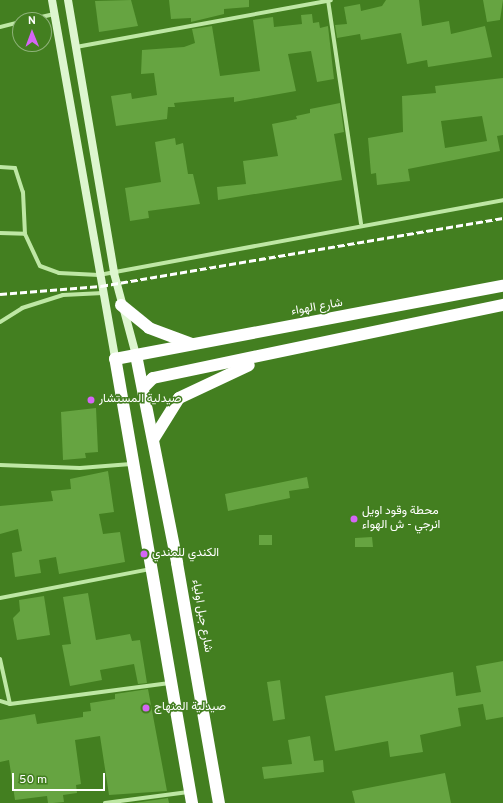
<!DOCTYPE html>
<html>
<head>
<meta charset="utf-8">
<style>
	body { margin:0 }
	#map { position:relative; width:503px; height:803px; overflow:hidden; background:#437f20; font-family:Overpass,Vazirmatn,sans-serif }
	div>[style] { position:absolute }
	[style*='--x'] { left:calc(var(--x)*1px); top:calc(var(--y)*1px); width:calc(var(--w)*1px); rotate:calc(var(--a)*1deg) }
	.building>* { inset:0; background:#66a441 }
	.street>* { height:4px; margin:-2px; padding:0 2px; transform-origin:2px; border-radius:2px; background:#bee7a4 }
	.secondary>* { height:8px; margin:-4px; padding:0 4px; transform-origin:4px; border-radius:4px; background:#ddf6cf }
	.highway>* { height:12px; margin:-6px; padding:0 6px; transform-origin:6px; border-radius:6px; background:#fff }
	.rail>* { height:3px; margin-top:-1.5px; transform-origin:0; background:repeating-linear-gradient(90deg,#fff 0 7px,transparent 0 10px) }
	.dots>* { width:11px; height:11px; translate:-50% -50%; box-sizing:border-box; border:2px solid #437f20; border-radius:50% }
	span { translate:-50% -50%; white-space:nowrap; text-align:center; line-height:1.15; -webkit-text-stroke:3px #437f20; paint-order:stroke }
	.street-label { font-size:12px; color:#fff }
	.poi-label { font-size:12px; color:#fff }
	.left { translate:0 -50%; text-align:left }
	.north { position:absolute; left:12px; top:12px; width:40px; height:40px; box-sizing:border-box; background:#437f20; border:1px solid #8eb279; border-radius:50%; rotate:359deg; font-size:11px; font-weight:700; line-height:16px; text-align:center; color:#fff }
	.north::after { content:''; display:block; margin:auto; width:14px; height:18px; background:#d565f5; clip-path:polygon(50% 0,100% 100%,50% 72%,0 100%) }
	.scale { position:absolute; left:12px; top:773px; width:93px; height:18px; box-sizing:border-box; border:2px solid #fff; border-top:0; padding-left:5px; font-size:12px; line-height:14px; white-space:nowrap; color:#fff; -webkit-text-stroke:3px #437f20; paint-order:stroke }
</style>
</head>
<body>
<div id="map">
	<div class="building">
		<div style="clip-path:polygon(131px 0,138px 26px,99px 32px,95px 1px)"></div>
		<div style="clip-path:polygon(169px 0,249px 0,249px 7px,224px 9px,224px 14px,191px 22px,191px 18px,171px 19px)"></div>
		<div style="clip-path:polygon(386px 0,419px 0,422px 26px,449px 21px,451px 34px,485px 26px,492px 57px,428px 67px,427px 60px,407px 64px,401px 33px,361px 40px,360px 34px,337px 38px,335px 25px,347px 24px,344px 7px,360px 4px,361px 11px,382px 6px)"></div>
		<div style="clip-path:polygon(483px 0,503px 0,500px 20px,487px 22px)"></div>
		<div style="clip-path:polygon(312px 14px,313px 23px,319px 22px,320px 28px,328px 26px,334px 79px,317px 82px,311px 51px,288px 54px,296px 91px,234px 102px,234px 97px,174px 103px,175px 107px,168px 107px,167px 119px,116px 126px,111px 96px,131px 93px,132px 99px,157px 95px,154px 73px,141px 74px,142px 50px,184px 47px,195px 43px,192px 29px,212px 26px,220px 76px,260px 71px,253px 20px,273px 17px,274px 27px,302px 24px,301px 15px)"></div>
		<div style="clip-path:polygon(evenodd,503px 78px,503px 135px,497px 136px,500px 151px,408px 169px,410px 181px,377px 185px,376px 173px,371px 174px,368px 138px,403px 132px,402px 96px,436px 93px,435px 86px,503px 78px,482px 116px,487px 141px,445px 148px,441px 121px,482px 116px)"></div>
		<div style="clip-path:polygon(340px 103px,344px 132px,334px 134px,342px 180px,218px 200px,217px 187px,246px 184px,243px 161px,278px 156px,272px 124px,297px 119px,296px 116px,310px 113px,310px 109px)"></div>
		<div style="clip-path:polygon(175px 138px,176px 145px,183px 143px,188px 174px,193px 174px,200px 204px,148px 211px,149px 218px,130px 221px,125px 188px,161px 182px,155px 142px)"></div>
		<div style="clip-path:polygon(96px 408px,98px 452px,85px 453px,86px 458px,63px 460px,61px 412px)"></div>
		<div style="clip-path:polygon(108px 471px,114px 512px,99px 514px,103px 534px,120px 532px,125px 562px,59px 574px,56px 557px,39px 560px,41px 573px,15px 577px,12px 553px,22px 551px,18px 529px,0 534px,0 506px,53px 501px,51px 491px,71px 489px,70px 479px)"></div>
		<div style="clip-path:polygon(307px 477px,309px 488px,289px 491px,290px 498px,228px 511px,225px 494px)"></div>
		<div style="clip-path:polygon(259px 535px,272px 535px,272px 545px,259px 545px)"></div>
		<div style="clip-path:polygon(372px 537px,373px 547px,355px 547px,355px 538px)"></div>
		<div style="clip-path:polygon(88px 593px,96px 640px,130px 634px,132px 641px,140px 640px,147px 683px,138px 684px,134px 664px,100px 670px,102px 680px,70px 686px,62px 645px,71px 644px,63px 597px)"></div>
		<div style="clip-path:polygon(44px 596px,50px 635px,17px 640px,13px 618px,20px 611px,19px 600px)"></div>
		<div style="clip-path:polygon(503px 661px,503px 717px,486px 720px,483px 704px,458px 708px,461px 726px,420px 735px,423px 752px,390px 757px,388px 741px,335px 751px,325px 696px,453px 672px,456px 696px,481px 692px,476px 666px)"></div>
		<div style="clip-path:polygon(280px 680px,285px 719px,273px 721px,267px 682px)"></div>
		<div style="clip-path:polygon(148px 689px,167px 791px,109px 795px,100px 736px,75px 740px,81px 784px,76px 785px,77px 793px,63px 795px,64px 802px,53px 803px,48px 803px,47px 796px,15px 800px,9px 760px,0 762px,0 720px,35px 714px,37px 724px,83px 717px,83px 712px,91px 711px,90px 703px,115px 699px,115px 694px)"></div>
		<div style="clip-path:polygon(310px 736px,314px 761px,323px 760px,324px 772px,264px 779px,262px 767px,292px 764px,288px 740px)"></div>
		<div style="clip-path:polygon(445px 773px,451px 803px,355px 803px,352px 791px)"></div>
		<div style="clip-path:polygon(168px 798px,169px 803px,134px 803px)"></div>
	</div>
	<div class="street">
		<div style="--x:328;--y:0;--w:226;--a:81.6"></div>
		<div style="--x:28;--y:20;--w:27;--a:-13"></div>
		<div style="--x:0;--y:27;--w:21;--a:-14"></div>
		<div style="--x:76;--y:47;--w:259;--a:-10.4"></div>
		<div style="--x:0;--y:167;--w:15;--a:4"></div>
		<div style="--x:15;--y:168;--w:25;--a:72"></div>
		<div style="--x:23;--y:192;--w:42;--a:87.3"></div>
		<div style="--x:0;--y:233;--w:25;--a:2"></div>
		<div style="--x:25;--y:234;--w:35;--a:65"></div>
		<div style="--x:40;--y:266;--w:20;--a:20"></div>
		<div style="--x:59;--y:273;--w:40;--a:2.9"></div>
		<div style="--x:99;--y:275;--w:411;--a:-10.5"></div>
		<div style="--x:0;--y:322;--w:26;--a:-32"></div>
		<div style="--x:22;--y:308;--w:43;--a:-17.6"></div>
		<div style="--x:63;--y:295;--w:40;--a:-2.9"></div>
		<div style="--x:0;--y:465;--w:80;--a:2.1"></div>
		<div style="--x:80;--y:468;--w:51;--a:-4.5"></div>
		<div style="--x:0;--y:598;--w:154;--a:-10.9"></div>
		<div style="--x:0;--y:659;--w:46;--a:77.5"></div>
		<div style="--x:0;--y:701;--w:10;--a:17"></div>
		<div style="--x:10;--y:704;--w:161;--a:-7.5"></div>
		<div style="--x:105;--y:803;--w:84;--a:-7.5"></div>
	</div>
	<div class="secondary">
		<div style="--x:52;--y:0;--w:364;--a:80"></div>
		<div style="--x:68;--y:0;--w:277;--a:80.4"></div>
		<div style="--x:114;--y:273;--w:85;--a:75"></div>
	</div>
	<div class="highway">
		<div style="--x:121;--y:305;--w:36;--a:39"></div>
		<div style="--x:149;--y:328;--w:46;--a:20.4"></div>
		<div style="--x:136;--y:355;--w:212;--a:78.8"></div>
		<div style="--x:177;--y:563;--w:244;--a:80.1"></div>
		<div style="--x:143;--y:388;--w:14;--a:-45"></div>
		<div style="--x:153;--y:378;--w:358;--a:-11.8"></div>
		<div style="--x:154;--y:438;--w:47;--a:-58"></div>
		<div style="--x:179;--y:398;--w:77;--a:-25.2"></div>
		<div style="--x:192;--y:803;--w:451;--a:-99.8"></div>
		<div style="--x:115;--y:359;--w:395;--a:-10.7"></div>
	</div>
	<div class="rail">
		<div style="--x:0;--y:294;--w:101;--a:-4.5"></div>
		<div style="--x:101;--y:286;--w:408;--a:-9.6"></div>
	</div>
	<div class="dots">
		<div style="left:91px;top:400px;background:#d565f5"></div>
		<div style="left:354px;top:519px;background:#d565f5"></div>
		<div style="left:144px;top:554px;background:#d565f5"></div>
		<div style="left:146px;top:708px;background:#d565f5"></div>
	</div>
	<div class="street-label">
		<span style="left:317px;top:308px;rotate:-10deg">شارع الهواء</span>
		<span style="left:201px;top:616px;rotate:80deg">شارع جبل اولياء</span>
	</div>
	<div class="poi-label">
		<span class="left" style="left:99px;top:400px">صيدلية المستشار</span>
		<span class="left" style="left:362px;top:519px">محطة وقود اويل<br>انرجي - ش الهواء</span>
		<span class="left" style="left:152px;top:554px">الكندي للمندي</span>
		<span class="left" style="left:154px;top:708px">صيدلية المنهاج</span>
	</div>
	<div class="north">N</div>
	<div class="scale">50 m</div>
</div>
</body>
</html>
